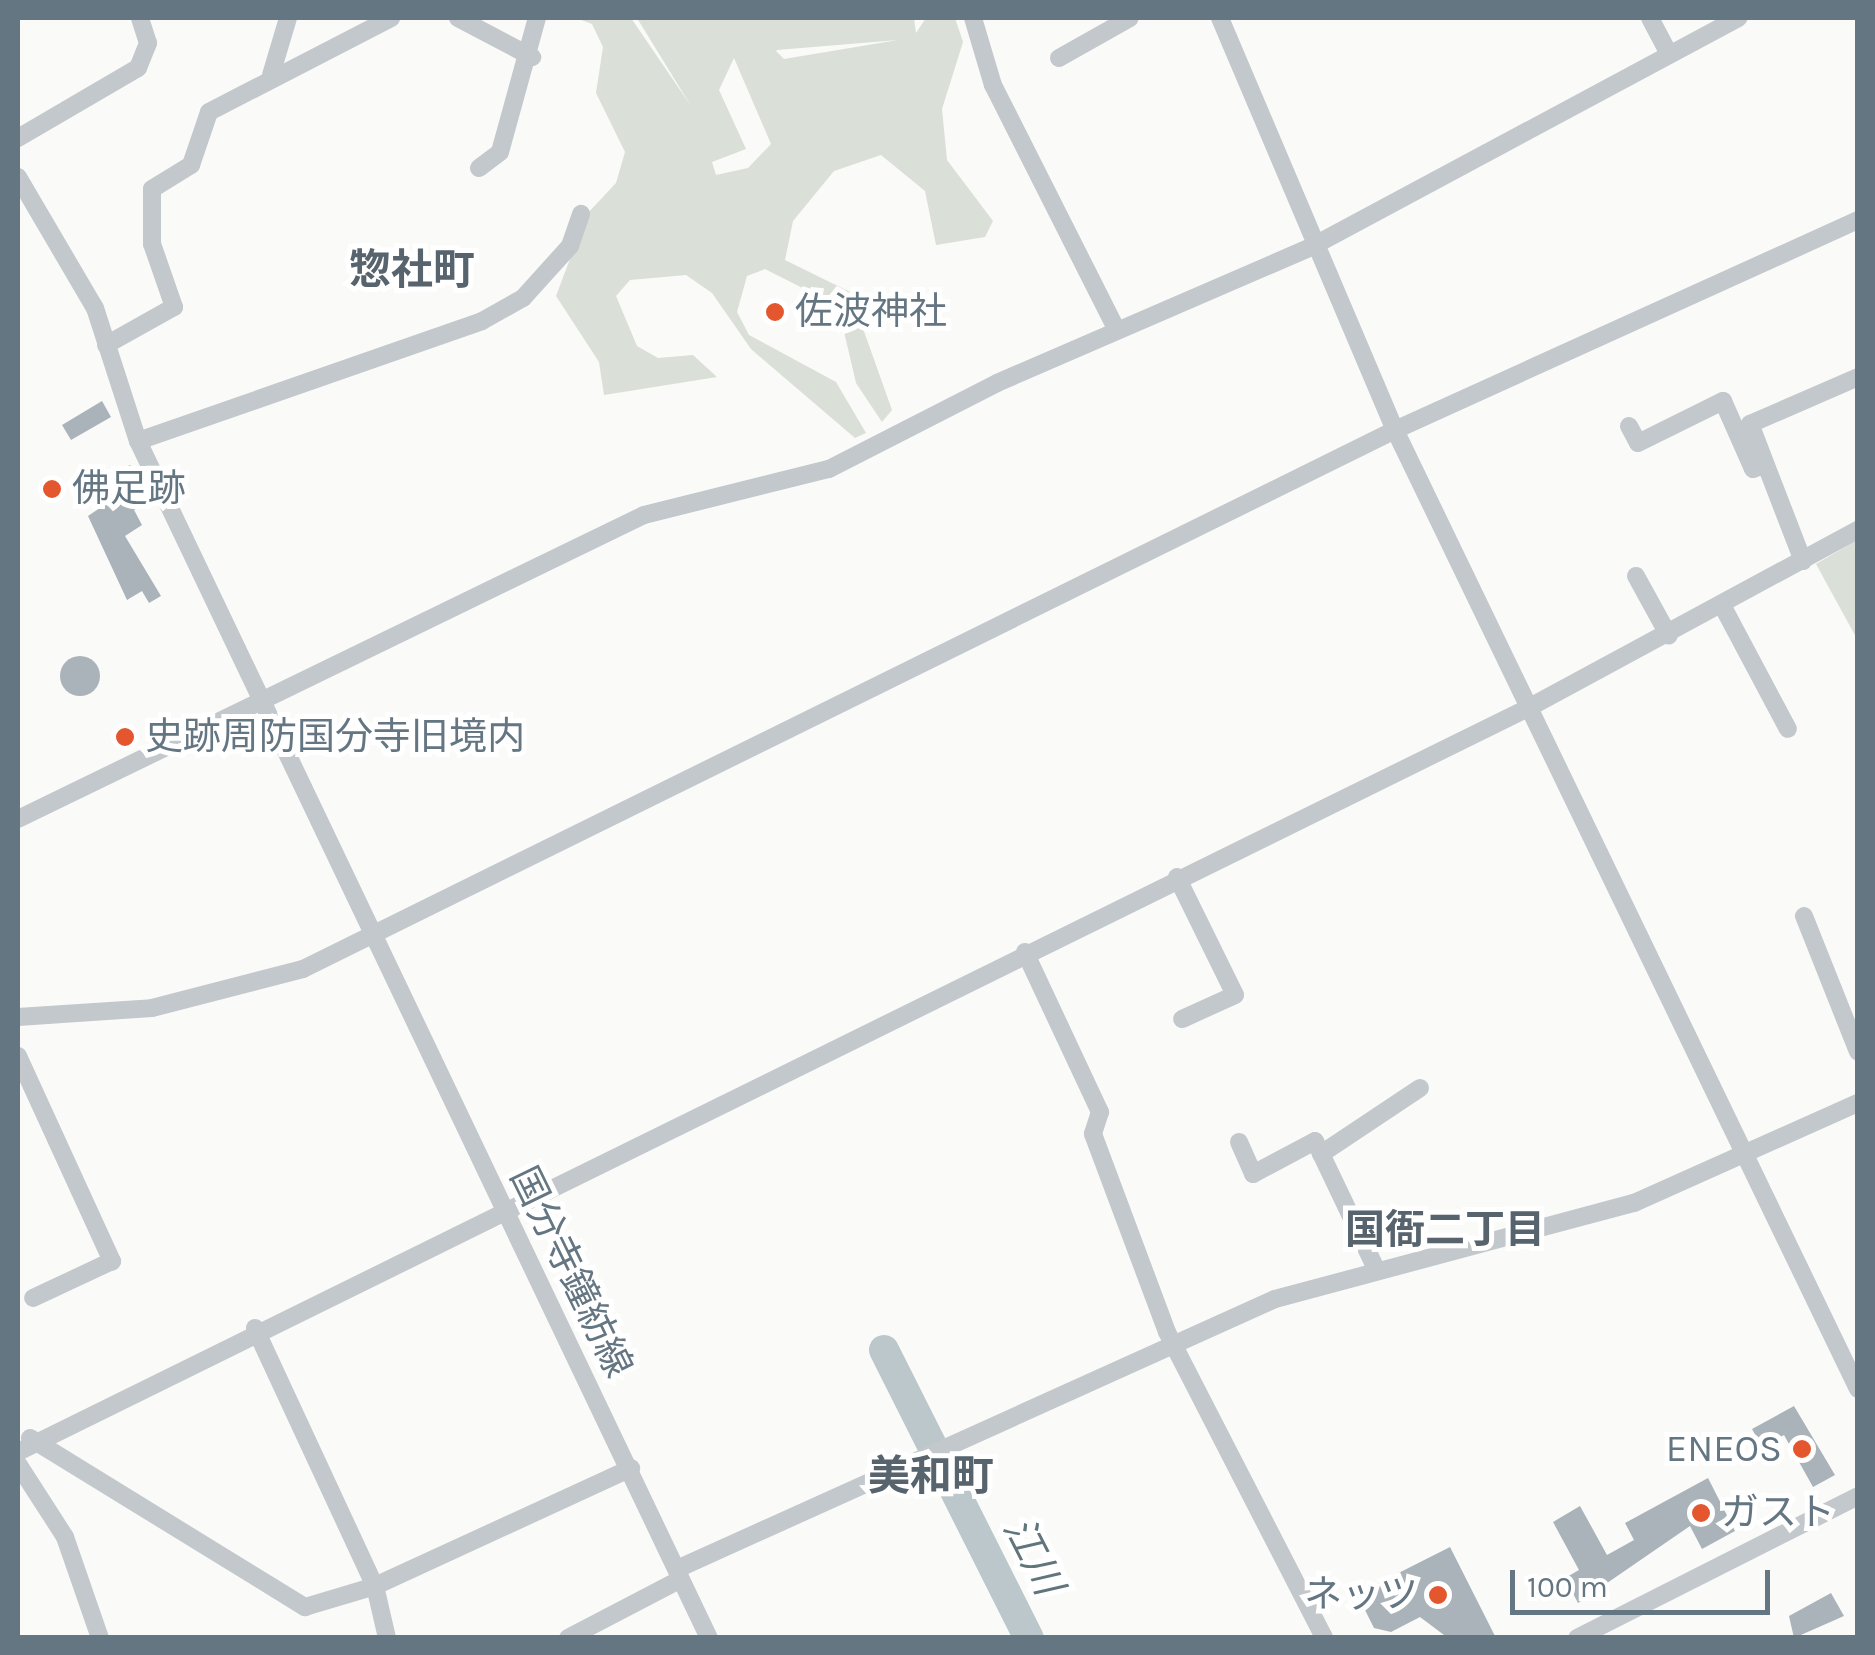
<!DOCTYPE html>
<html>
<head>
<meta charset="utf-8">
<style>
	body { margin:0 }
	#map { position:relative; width:1875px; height:1655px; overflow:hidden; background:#fafaf8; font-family:Karla,"Noto Sans JP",sans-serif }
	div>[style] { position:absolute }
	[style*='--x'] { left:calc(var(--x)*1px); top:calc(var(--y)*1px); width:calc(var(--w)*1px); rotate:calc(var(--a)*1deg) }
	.green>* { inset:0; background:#dadfd7 }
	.river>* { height:30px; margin:-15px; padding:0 15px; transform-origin:15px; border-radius:15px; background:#bbc7cb }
	.building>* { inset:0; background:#aab3b9 }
	.round { border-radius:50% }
	.minor>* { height:18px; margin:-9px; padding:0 9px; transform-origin:9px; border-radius:9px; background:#c3c8cc }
	.dots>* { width:28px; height:28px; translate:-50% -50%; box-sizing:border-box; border:5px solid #fff; border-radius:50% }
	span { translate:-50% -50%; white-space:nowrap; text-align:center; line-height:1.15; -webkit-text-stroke:10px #fff; paint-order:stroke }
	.poi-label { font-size:38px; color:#657683 }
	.left { translate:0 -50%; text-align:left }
	.right { translate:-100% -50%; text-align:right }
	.street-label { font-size:38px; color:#657683 }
	.neighbourhood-label { font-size:40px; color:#57646e; font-weight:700 }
	.water-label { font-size:40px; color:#60757c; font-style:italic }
	.quarter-label { font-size:42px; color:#57646e; font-weight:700 }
	.frame { position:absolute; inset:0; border:20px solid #657683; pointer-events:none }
	.scale { position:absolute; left:1510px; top:1570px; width:260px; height:45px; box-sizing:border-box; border:5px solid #657683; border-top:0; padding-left:12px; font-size:30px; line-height:35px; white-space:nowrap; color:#657683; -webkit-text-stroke:8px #fff; paint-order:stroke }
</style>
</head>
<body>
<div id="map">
	<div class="green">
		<div style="clip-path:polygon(evenodd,576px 18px,631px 18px,691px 106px,637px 18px,914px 18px,916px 33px,926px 18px,955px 18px,963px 42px,942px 109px,947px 160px,993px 221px,985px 237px,936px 245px,925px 191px,881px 155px,834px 171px,793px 221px,785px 260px,850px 292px,892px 410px,882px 422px,856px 383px,838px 306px,765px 269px,747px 276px,737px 312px,749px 335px,836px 382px,866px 433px,855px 438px,751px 349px,712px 293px,686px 275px,630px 280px,616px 296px,637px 346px,658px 358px,693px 355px,717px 377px,604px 395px,599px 362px,556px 296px,587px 214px,616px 183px,625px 152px,596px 93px,603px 47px,592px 24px,576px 18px,898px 40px,784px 59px,776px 51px,777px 50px,898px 40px,576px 18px,734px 58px,771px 144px,748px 168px,716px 175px,712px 162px,746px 149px,719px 90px,734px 58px)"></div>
		<div style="clip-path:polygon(1857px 540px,1857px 639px,1816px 564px)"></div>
	</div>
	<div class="river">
		<div style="--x:884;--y:1350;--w:322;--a:63.3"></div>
	</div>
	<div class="building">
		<div style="clip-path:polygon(102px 401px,111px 417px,71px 440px,62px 425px)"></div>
		<div style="clip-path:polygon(130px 465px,152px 499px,134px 510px,142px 525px,125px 536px,161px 596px,149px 603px,142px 591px,127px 600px,88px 516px,122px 493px,111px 476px)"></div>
		<div class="round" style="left:60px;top:656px;width:40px;height:40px"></div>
		<div style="clip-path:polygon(1794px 1406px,1835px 1475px,1813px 1487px,1784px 1435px,1762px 1447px,1752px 1429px)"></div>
		<div style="clip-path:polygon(1708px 1478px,1735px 1531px,1702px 1549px,1690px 1526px,1578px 1603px,1565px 1578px,1579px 1570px,1553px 1522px,1580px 1506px,1607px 1555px,1634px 1540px,1625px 1523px)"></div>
		<div style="clip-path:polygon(1450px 1547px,1496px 1638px,1448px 1638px,1420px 1617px,1391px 1632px,1374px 1628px,1357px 1594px)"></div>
		<div style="clip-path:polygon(1831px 1593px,1844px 1616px,1794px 1638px,1789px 1616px)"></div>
	</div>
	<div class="minor">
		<div style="--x:458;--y:18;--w:84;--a:27.8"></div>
		<div style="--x:973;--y:18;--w:70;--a:73.4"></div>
		<div style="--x:993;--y:85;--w:275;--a:63.2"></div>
		<div style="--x:1220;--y:18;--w:448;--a:67"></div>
		<div style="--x:1395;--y:430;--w:1065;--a:64.23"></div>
		<div style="--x:1650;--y:18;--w:41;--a:62.2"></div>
		<div style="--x:1059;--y:58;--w:81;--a:-29.4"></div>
		<div style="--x:271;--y:75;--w:59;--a:-73.4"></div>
		<div style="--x:18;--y:138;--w:139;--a:-30.3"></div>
		<div style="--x:138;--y:68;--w:27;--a:-68"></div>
		<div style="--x:148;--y:43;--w:26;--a:-108"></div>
		<div style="--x:479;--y:168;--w:26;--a:-37"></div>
		<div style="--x:500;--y:152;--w:139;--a:-74.6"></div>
		<div style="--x:18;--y:177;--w:152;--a:59.6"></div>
		<div style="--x:95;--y:308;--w:140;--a:72.1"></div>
		<div style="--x:138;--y:441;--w:1326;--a:64.5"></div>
		<div style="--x:106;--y:345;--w:78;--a:-29.2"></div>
		<div style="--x:174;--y:307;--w:67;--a:-109.2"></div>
		<div style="--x:152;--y:244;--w:55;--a:-90"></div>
		<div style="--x:152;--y:189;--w:46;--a:-31.6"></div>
		<div style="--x:191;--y:165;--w:56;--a:-71.2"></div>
		<div style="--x:209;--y:112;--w:205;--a:-27.3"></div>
		<div style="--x:1629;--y:426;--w:19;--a:62"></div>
		<div style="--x:1638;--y:443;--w:95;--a:-26.3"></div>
		<div style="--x:1723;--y:401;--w:74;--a:66.2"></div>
		<div style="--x:1753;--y:469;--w:12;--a:-20"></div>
		<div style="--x:138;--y:441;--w:364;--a:-19.2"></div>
		<div style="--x:482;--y:321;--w:47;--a:-29.3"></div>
		<div style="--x:523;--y:298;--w:70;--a:-47.9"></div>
		<div style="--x:570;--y:246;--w:34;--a:-71"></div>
		<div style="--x:1803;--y:561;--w:147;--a:-111.1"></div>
		<div style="--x:1750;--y:424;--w:118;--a:-23.5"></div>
		<div style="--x:1636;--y:576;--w:68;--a:61.2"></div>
		<div style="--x:1723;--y:607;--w:138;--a:62"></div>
		<div style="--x:18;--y:819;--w:696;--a:-25.9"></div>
		<div style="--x:644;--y:515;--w:191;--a:-14"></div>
		<div style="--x:829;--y:469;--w:189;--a:-27.1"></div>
		<div style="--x:997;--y:383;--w:344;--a:-23.4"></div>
		<div style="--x:1313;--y:246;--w:483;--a:-28.2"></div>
		<div style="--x:1177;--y:877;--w:131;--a:63.8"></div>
		<div style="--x:1235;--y:995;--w:58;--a:155.6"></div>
		<div style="--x:1804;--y:916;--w:146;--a:68.3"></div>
		<div style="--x:1025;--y:952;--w:177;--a:64.9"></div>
		<div style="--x:1100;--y:1112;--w:23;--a:108"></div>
		<div style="--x:1093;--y:1134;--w:211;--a:69.5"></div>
		<div style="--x:1167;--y:1332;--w:344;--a:62.8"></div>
		<div style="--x:18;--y:1017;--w:134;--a:-3.8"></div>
		<div style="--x:152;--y:1008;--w:156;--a:-14.5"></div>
		<div style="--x:303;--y:969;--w:1218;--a:-26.27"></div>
		<div style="--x:1395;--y:430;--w:508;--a:-24.4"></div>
		<div style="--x:18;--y:1056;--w:226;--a:65.4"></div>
		<div style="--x:112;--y:1261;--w:87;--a:154.9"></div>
		<div style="--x:1239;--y:1142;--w:35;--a:66"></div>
		<div style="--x:1253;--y:1174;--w:70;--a:-28"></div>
		<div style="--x:1315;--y:1141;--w:144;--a:64.5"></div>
		<div style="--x:1321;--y:1154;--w:119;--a:-33.7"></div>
		<div style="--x:255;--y:1328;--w:285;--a:65.1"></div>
		<div style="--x:375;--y:1586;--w:53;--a:77"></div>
		<div style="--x:30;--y:1438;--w:323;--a:31.6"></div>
		<div style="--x:305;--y:1607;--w:73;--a:-16.7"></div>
		<div style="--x:375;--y:1586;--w:282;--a:-24.7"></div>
		<div style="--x:18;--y:1452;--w:1686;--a:-26.23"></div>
		<div style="--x:1530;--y:707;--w:373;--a:-28.4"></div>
		<div style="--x:18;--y:1464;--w:87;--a:57.2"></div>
		<div style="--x:65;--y:1537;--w:107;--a:70.9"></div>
		<div style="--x:677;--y:1569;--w:656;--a:-24.3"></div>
		<div style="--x:1275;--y:1299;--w:372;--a:-15"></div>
		<div style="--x:1634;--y:1203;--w:245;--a:-24.1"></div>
		<div style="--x:568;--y:1638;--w:127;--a:-27.6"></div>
		<div style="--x:1577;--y:1638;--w:315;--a:-26.8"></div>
	</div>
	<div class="dots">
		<div style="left:775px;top:312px;background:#e4572e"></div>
		<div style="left:52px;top:489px;background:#e4572e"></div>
		<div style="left:125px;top:737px;background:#e4572e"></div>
		<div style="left:1802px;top:1449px;background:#e4572e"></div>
		<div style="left:1701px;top:1513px;background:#e4572e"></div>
		<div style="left:1438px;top:1595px;background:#e4572e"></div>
	</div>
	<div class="poi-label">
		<span class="left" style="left:795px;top:312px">佐波神社</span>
		<span class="left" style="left:72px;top:489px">佛足跡</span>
		<span class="left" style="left:145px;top:737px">史跡周防国分寺旧境内</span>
		<span class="right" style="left:1782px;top:1449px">ENEOS</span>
		<span class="left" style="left:1721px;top:1513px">ガスト</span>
		<span class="right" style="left:1418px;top:1595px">ネッツ</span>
	</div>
	<div class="street-label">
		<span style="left:571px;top:1272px;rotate:64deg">国分寺鐘紡線</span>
	</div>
	<div class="neighbourhood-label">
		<span style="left:1445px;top:1230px">国衙二丁目</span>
	</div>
	<div class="water-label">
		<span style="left:1033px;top:1556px;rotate:63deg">江川</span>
	</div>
	<div class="quarter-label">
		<span style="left:412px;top:270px">惣社町</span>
		<span style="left:931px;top:1476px">美和町</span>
	</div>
	<div class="frame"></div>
	<div class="scale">100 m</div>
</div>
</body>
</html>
